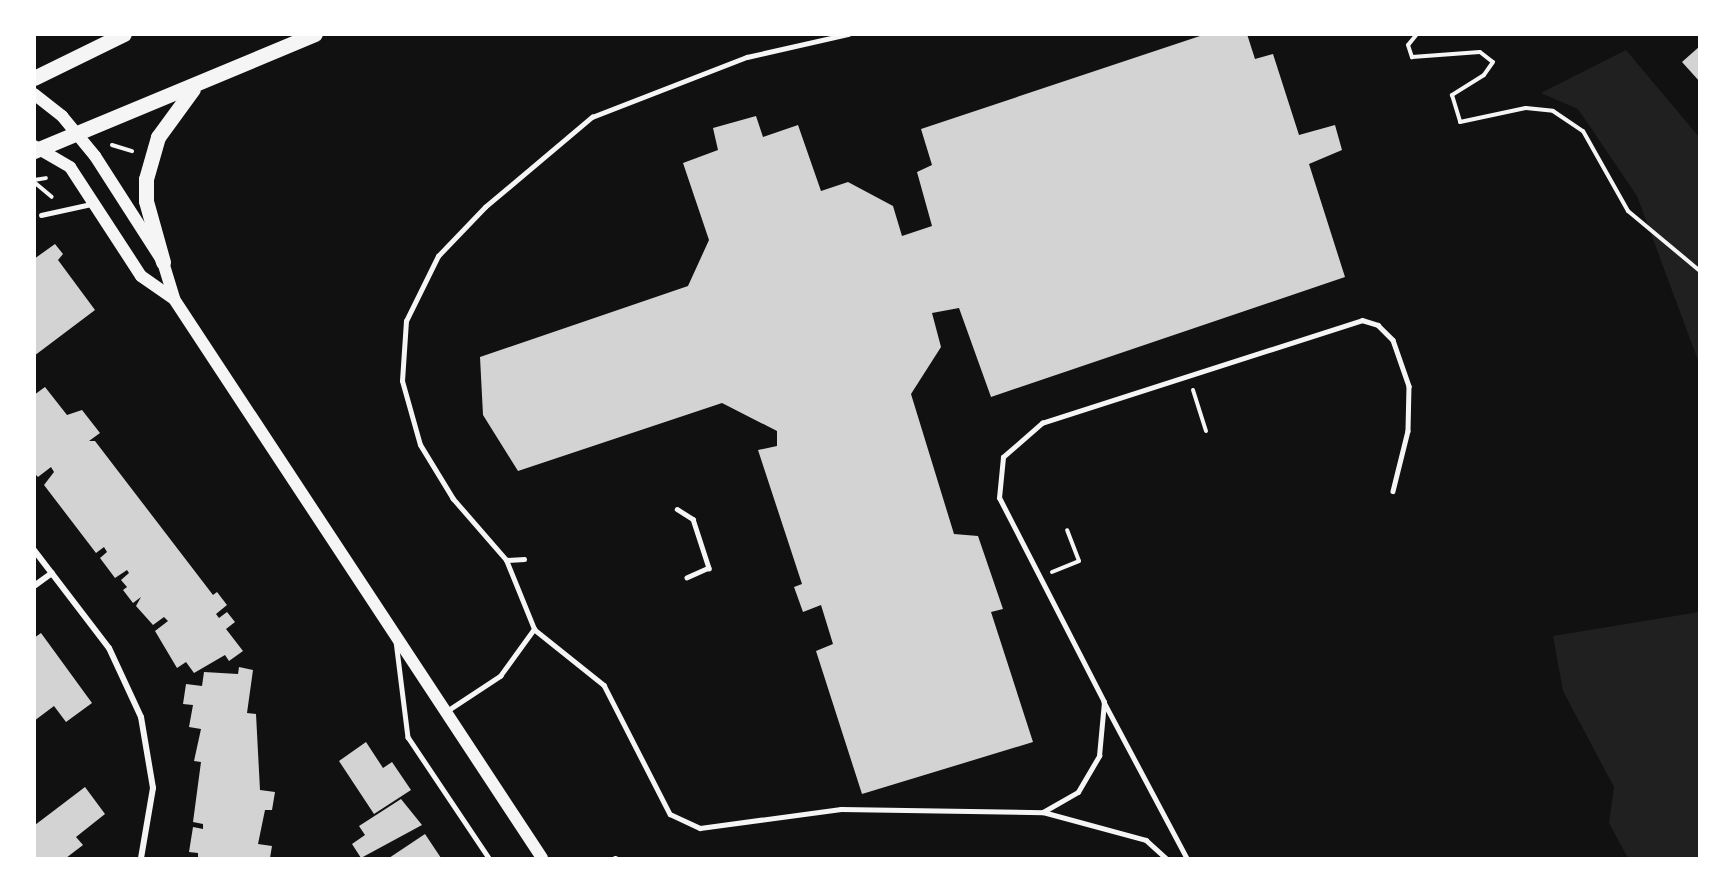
<!DOCTYPE html>
<html>
<head>
<meta charset="utf-8">
<style>
	body { margin:0 }
	#map { position:relative; width:1734px; height:893px; overflow:hidden; background:#111; font-family:"Zilla Slab",serif }
	div>[style] { position:absolute }
	[style*='--x'] { left:calc(var(--x)*1px); top:calc(var(--y)*1px); width:calc(var(--w)*1px); rotate:calc(var(--a)*1deg) }
	.green>* { inset:0; background:#202020 }
	.building>* { inset:0; background:#d3d3d3 }
	.path>* { height:4px; margin:-2px; padding:0 2px; transform-origin:2px; border-radius:2px; background:#f5f5f5 }
	.service>* { height:4.5px; margin:-2.25px; padding:0 2.25px; transform-origin:2.25px; border-radius:2.25px; background:#f5f5f5 }
	.minor>* { height:6px; margin:-3px; padding:0 3px; transform-origin:3px; border-radius:3px; background:#f5f5f5 }
	.secondary>* { height:12px; margin:-6px; padding:0 6px; transform-origin:6px; border-radius:6px; background:#f5f5f5 }
	.primary>* { height:15px; margin:-7.5px; padding:0 7.5px; transform-origin:7.5px; border-radius:7.5px; background:#f5f5f5 }
	span { translate:-50% -50%; white-space:nowrap; text-align:center; line-height:1.15; -webkit-text-stroke:5px #fff; paint-order:stroke }
	.frame { position:absolute; inset:0; border:36px solid #fff; pointer-events:none }
</style>
</head>
<body>
<div id="map">
	<div class="green">
		<div style="clip-path:polygon(1626px 50px,1699px 137px,1699px 363px,1637px 196px,1578px 109px,1541px 93px)"></div>
		<div style="clip-path:polygon(1699px 612px,1699px 858px,1628px 858px,1609px 823px,1614px 787px,1563px 691px,1553px 636px)"></div>
	</div>
	<div class="building">
		<div style="clip-path:polygon(1206px 34px,1247px 34px,1255px 59px,1273px 54px,1299px 135px,1335px 125px,1342px 150px,1309px 164px,1345px 277px,991px 397px,959px 308px,932px 313px,941px 347px,911px 394px,954px 534px,978px 536px,1003px 609px,991px 612px,1033px 742px,862px 794px,816px 651px,833px 644px,821px 605px,803px 612px,794px 587px,802px 584px,758px 450px,777px 446px,777px 431px,722px 403px,518px 471px,483px 415px,480px 357px,688px 286px,709px 240px,683px 163px,718px 150px,713px 128px,756px 116px,763px 137px,798px 125px,821px 191px,848px 182px,893px 206px,902px 236px,932px 226px,917px 172px,932px 165px,921px 129px)"></div>
		<div style="clip-path:polygon(1700px 46px,1700px 82px,1682px 62px)"></div>
		<div style="clip-path:polygon(55px 244px,63px 254px,58px 260px,95px 310px,34px 356px,34px 259px)"></div>
		<div style="clip-path:polygon(45px 387px,67px 415px,82px 410px,100px 433px,89px 441px,95px 441px,213px 595px,217px 592px,227px 605px,216px 614px,219px 618px,227px 612px,235px 622px,226px 629px,243px 651px,229px 661px,225px 655px,194px 673px,186px 662px,177px 668px,155px 631px,168px 621px,164px 617px,153px 625px,136px 606px,141px 597px,133px 603px,123px 590px,127px 587px,121px 580px,129px 573px,127px 570px,115px 578px,100px 558px,107px 552px,104px 547px,96px 553px,44px 485px,54px 472px,51px 467px,38px 477px,34px 473px,34px 395px)"></div>
		<div style="clip-path:polygon(41px 633px,92px 703px,66px 722px,54px 706px,34px 721px,34px 638px)"></div>
		<div style="clip-path:polygon(239px 667px,253px 670px,247px 713px,256px 714px,260px 790px,275px 792px,272px 810px,265px 810px,258px 844px,272px 846px,270px 858px,198px 858px,198px 853px,189px 852px,193px 827px,203px 829px,203px 824px,193px 822px,201px 762px,194px 761px,201px 729px,189px 727px,193px 705px,183px 704px,186px 684px,202px 686px,204px 672px,238px 674px)"></div>
		<div style="clip-path:polygon(366px 742px,383px 768px,392px 762px,411px 790px,374px 814px,339px 761px)"></div>
		<div style="clip-path:polygon(85px 787px,105px 814px,76px 837px,83px 845px,66px 858px,34px 858px,35px 825px)"></div>
		<div style="clip-path:polygon(401px 799px,422px 825px,361px 858px,352px 844px,365px 835px,359px 826px)"></div>
		<div style="clip-path:polygon(425px 834px,441px 858px,389px 858px)"></div>
	</div>
	<div class="path">
		<div style="--x:1417;--y:34;--w:14;--a:129"></div>
		<div style="--x:1408;--y:45;--w:13;--a:72"></div>
		<div style="--x:1412;--y:57;--w:68;--a:-4.2"></div>
		<div style="--x:1480;--y:52;--w:16;--a:38"></div>
		<div style="--x:1493;--y:62;--w:16;--a:125"></div>
		<div style="--x:1484;--y:75;--w:38;--a:148"></div>
		<div style="--x:1452;--y:95;--w:28;--a:73"></div>
		<div style="--x:1460;--y:122;--w:67;--a:-12"></div>
		<div style="--x:1526;--y:108;--w:27;--a:6"></div>
		<div style="--x:1553;--y:111;--w:36;--a:34"></div>
		<div style="--x:1583;--y:131;--w:92;--a:60.6"></div>
		<div style="--x:1628;--y:211;--w:94;--a:39.8"></div>
		<div style="--x:112;--y:145;--w:21;--a:17"></div>
		<div style="--x:34;--y:180;--w:12;--a:-9"></div>
		<div style="--x:34;--y:182;--w:23;--a:40"></div>
		<div style="--x:1193;--y:390;--w:43;--a:72.4"></div>
		<div style="--x:1052;--y:572;--w:29;--a:-22"></div>
		<div style="--x:1079;--y:561;--w:33;--a:-111"></div>
	</div>
	<div class="service">
		<div style="--x:41;--y:215;--w:51;--a:-12.4"></div>
		<div style="--x:677;--y:509;--w:19;--a:32"></div>
		<div style="--x:693;--y:519;--w:52;--a:71.9"></div>
		<div style="--x:709;--y:568;--w:24;--a:156"></div>
		<div style="--x:506;--y:560;--w:18;--a:-3"></div>
		<div style="--x:534;--y:629;--w:90;--a:38.7"></div>
		<div style="--x:604;--y:685;--w:145;--a:62.9"></div>
		<div style="--x:670;--y:814;--w:33;--a:25"></div>
		<div style="--x:700;--y:828;--w:142;--a:-7.7"></div>
		<div style="--x:841;--y:809;--w:202;--a:0.9"></div>
		<div style="--x:1043;--y:812;--w:40;--a:-29.7"></div>
		<div style="--x:1078;--y:792;--w:42;--a:-59.7"></div>
		<div style="--x:1099;--y:756;--w:54;--a:-84.7"></div>
		<div style="--x:1104;--y:702;--w:229;--a:-117.2"></div>
		<div style="--x:999;--y:498;--w:41;--a:-84.4"></div>
		<div style="--x:1003;--y:457;--w:52;--a:-41.1"></div>
		<div style="--x:1042;--y:423;--w:336;--a:-17.8"></div>
		<div style="--x:1362;--y:320;--w:17;--a:17"></div>
		<div style="--x:1378;--y:325;--w:21;--a:45"></div>
		<div style="--x:1393;--y:340;--w:49;--a:70.8"></div>
		<div style="--x:1409;--y:386;--w:45;--a:91.3"></div>
		<div style="--x:1408;--y:431;--w:62;--a:104"></div>
		<div style="--x:396;--y:641;--w:97;--a:82.9"></div>
		<div style="--x:408;--y:737;--w:146;--a:56.2"></div>
		<div style="--x:1104;--y:702;--w:177;--a:62"></div>
		<div style="--x:447;--y:711;--w:64;--a:-33.4"></div>
		<div style="--x:500;--y:676;--w:58;--a:-54.1"></div>
		<div style="--x:534;--y:629;--w:74;--a:-112.1"></div>
		<div style="--x:506;--y:560;--w:81;--a:-131"></div>
		<div style="--x:453;--y:499;--w:63;--a:-121.4"></div>
		<div style="--x:420;--y:445;--w:66;--a:-105.7"></div>
		<div style="--x:402;--y:381;--w:60;--a:-86.2"></div>
		<div style="--x:406;--y:321;--w:72;--a:-63.8"></div>
		<div style="--x:438;--y:256;--w:68;--a:-46.2"></div>
		<div style="--x:485;--y:207;--w:140;--a:-40.1"></div>
		<div style="--x:592;--y:117;--w:166;--a:-21.2"></div>
		<div style="--x:747;--y:57;--w:104;--a:-12.8"></div>
		<div style="--x:1043;--y:812;--w:107;--a:15.2"></div>
		<div style="--x:1146;--y:840;--w:27;--a:42"></div>
		<div style="--x:615;--y:858;--w:1;--a:0"></div>
	</div>
	<div class="minor">
		<div style="--x:34;--y:550;--w:123;--a:52.6"></div>
		<div style="--x:109;--y:648;--w:76;--a:65.1"></div>
		<div style="--x:141;--y:717;--w:72;--a:80.4"></div>
		<div style="--x:153;--y:788;--w:71;--a:99.7"></div>
		<div style="--x:34;--y:586;--w:22;--a:-36"></div>
	</div>
	<div class="secondary">
		<div style="--x:34;--y:94;--w:36;--a:38"></div>
		<div style="--x:62;--y:116;--w:52;--a:50.5"></div>
		<div style="--x:95;--y:156;--w:126;--a:57.3"></div>
		<div style="--x:163;--y:262;--w:39;--a:73"></div>
		<div style="--x:174;--y:299;--w:669;--a:56.64"></div>
		<div style="--x:34;--y:146;--w:42;--a:30.3"></div>
		<div style="--x:70;--y:167;--w:130;--a:56.9"></div>
		<div style="--x:141;--y:276;--w:40;--a:34.9"></div>
	</div>
	<div class="primary">
		<div style="--x:34;--y:78;--w:100;--a:-26.1"></div>
		<div style="--x:34;--y:151;--w:304;--a:-22.6"></div>
		<div style="--x:163;--y:262;--w:63;--a:-105.6"></div>
		<div style="--x:146;--y:201;--w:22;--a:-90"></div>
		<div style="--x:146;--y:179;--w:44;--a:-74.1"></div>
		<div style="--x:158;--y:137;--w:59;--a:-53.9"></div>
	</div>
	<div class="frame"></div>
</div>
</body>
</html>
